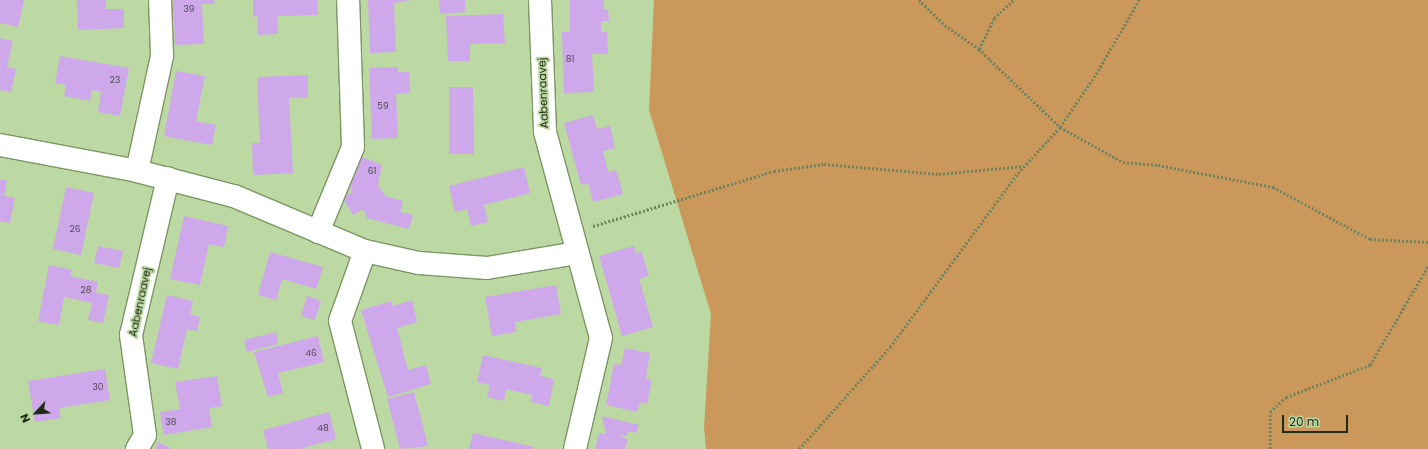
<!DOCTYPE html>
<html>
<head>
<meta charset="utf-8">
<style>
	body { margin:0 }
	#map { position:relative; width:1428px; height:449px; overflow:hidden; background:#bcd9a3; font-family:Poppins,sans-serif }
	div>[style] { position:absolute }
	[style*='--x'] { left:calc(var(--x)*1px); top:calc(var(--y)*1px); width:calc(var(--w)*1px); rotate:calc(var(--a)*1deg) }
	.green>* { inset:0; background:#cb985b }
	.building>* { inset:0; background:#cea8ea }
	.path>* { height:2.5px; margin-top:-1.25px; transform-origin:0; background:repeating-linear-gradient(90deg,#6f835d 0 2px,transparent 0 4px) }
	.roads { filter:drop-shadow(1px 0 #7b9562) drop-shadow(-1px 0 #7b9562) drop-shadow(0 1px #7b9562) drop-shadow(0 -1px #7b9562) }
	.minor>* { height:22px; margin:-11px; padding:0 11px; transform-origin:11px; border-radius:11px; background:#fff }
	span { translate:-50% -50%; white-space:nowrap; text-align:center; line-height:1.15; -webkit-text-stroke:3.5px #bcd9a3; paint-order:stroke }
	.number-label { font-size:9px; color:#4c4a4b }
	.number-label span { -webkit-text-stroke-width:0 }
	.street-label { font-size:11px; color:#202b16 }
	.north { position:absolute; left:16px; top:393px; width:40px; height:40px; -webkit-text-stroke:3px #bcd9a3; paint-order:stroke; rotate:244deg; font-size:11px; font-weight:700; line-height:16px; text-align:center; color:#202b16 }
	.north::after { content:''; display:block; margin:auto; width:14px; height:18px; background:#202b16; clip-path:polygon(50% 0,100% 100%,50% 72%,0 100%) }
	.scale { position:absolute; left:1282px; top:415px; width:66px; height:18px; box-sizing:border-box; border:2px solid #202b16; border-top:0; padding-left:5px; font-size:12px; line-height:14px; white-space:nowrap; color:#202b16; -webkit-text-stroke:3px #bcd9a3; paint-order:stroke }
</style>
</head>
<body>
<div id="map">
	<div class="green">
		<div style="clip-path:polygon(654px 0,1428px 0,1428px 449px,706px 449px,704px 427px,711px 314px,649px 110px)"></div>
	</div>
	<div class="building">
		<div style="clip-path:polygon(0 0,24px 0,18px 27px,0 23px)"></div>
		<div style="clip-path:polygon(77px 0,106px 0,106px 9px,124px 9px,124px 28px,78px 30px)"></div>
		<div style="clip-path:polygon(173px 0,214px 0,215px 4px,202px 4px,204px 44px,175px 45px)"></div>
		<div style="clip-path:polygon(253px 0,317px 0,318px 15px,277px 16px,278px 34px,258px 35px,257px 16px,253px 17px)"></div>
		<div style="clip-path:polygon(368px 0,411px 0,394px 3px,396px 52px,370px 53px)"></div>
		<div style="clip-path:polygon(439px 0,465px 0,465px 12px,440px 14px)"></div>
		<div style="clip-path:polygon(570px 0,604px 0,604px 10px,608px 9px,609px 21px,601px 21px,601px 32px,607px 32px,608px 54px,592px 54px,594px 92px,564px 93px,562px 32px,570px 32px)"></div>
		<div style="clip-path:polygon(503px 14px,505px 43px,470px 44px,470px 61px,448px 61px,446px 16px)"></div>
		<div style="clip-path:polygon(0 38px,13px 41px,7px 67px,16px 69px,11px 92px,0 90px)"></div>
		<div style="clip-path:polygon(60px 56px,129px 68px,120px 116px,98px 112px,101px 92px,92px 90px,90px 101px,64px 96px,66px 85px,55px 83px)"></div>
		<div style="clip-path:polygon(398px 67px,398px 72px,409px 72px,410px 93px,396px 94px,398px 138px,372px 139px,369px 68px)"></div>
		<div style="clip-path:polygon(176px 71px,205px 76px,196px 121px,216px 125px,212px 145px,164px 136px)"></div>
		<div style="clip-path:polygon(308px 75px,308px 97px,289px 98px,293px 173px,253px 175px,252px 143px,260px 143px,257px 77px)"></div>
		<div style="clip-path:polygon(449px 87px,473px 87px,474px 154px,449px 154px)"></div>
		<div style="clip-path:polygon(593px 115px,597px 129px,610px 126px,615px 148px,603px 151px,608px 172px,616px 170px,623px 194px,593px 202px,588px 183px,581px 185px,564px 123px)"></div>
		<div style="clip-path:polygon(360px 156px,382px 165px,378px 185px,385px 196px,403px 201px,400px 212px,413px 215px,409px 229px,367px 218px,363px 209px,353px 215px,342px 197px,353px 192px,350px 188px)"></div>
		<div style="clip-path:polygon(524px 167px,530px 193px,484px 205px,488px 222px,471px 226px,467px 209px,455px 212px,449px 186px)"></div>
		<div style="clip-path:polygon(0 179px,7px 181px,4px 196px,15px 198px,10px 223px,0 221px)"></div>
		<div style="clip-path:polygon(66px 187px,94px 193px,81px 255px,53px 249px)"></div>
		<div style="clip-path:polygon(184px 216px,228px 226px,224px 247px,209px 244px,200px 285px,170px 279px)"></div>
		<div style="clip-path:polygon(98px 246px,123px 251px,119px 268px,94px 263px)"></div>
		<div style="clip-path:polygon(634px 246px,636px 253px,642px 252px,649px 276px,639px 279px,653px 327px,622px 336px,599px 256px)"></div>
		<div style="clip-path:polygon(270px 252px,323px 267px,316px 289px,282px 279px,276px 300px,258px 295px)"></div>
		<div style="clip-path:polygon(49px 265px,72px 270px,70px 276px,98px 282px,96px 293px,109px 295px,103px 323px,88px 320px,92px 303px,64px 297px,59px 325px,38px 321px)"></div>
		<div style="clip-path:polygon(556px 285px,561px 314px,515px 322px,516px 332px,492px 336px,485px 297px)"></div>
		<div style="clip-path:polygon(167px 295px,193px 301px,190px 314px,200px 317px,197px 331px,187px 329px,178px 369px,151px 363px)"></div>
		<div style="clip-path:polygon(307px 296px,321px 301px,315px 320px,301px 316px)"></div>
		<div style="clip-path:polygon(412px 300px,417px 322px,397px 328px,408px 370px,426px 365px,431px 384px,388px 397px,361px 310px,391px 301px,393px 306px)"></div>
		<div style="clip-path:polygon(276px 332px,278px 344px,247px 352px,244px 340px)"></div>
		<div style="clip-path:polygon(318px 336px,324px 362px,278px 373px,283px 393px,268px 397px,254px 352px)"></div>
		<div style="clip-path:polygon(625px 348px,650px 353px,646px 378px,652px 380px,647px 404px,640px 402px,637px 412px,606px 405px,614px 364px,621px 365px)"></div>
		<div style="clip-path:polygon(483px 355px,542px 368px,540px 376px,554px 379px,549px 406px,531px 402px,532px 395px,506px 389px,504px 401px,487px 397px,490px 385px,477px 382px)"></div>
		<div style="clip-path:polygon(105px 369px,110px 400px,59px 408px,61px 418px,35px 422px,28px 381px)"></div>
		<div style="clip-path:polygon(217px 376px,222px 406px,209px 408px,212px 427px,164px 435px,160px 412px,180px 409px,175px 382px)"></div>
		<div style="clip-path:polygon(414px 392px,428px 446px,400px 449px,387px 399px)"></div>
		<div style="clip-path:polygon(329px 412px,336px 439px,300px 449px,268px 449px,263px 430px)"></div>
		<div style="clip-path:polygon(602px 416px,639px 425px,636px 433px,628px 431px,627px 436px,618px 434px,628px 440px,625px 449px,595px 449px,599px 433px,606px 434px)"></div>
		<div style="clip-path:polygon(473px 433px,534px 447px,533px 449px,469px 449px)"></div>
		<div style="clip-path:polygon(158px 442px,172px 449px,155px 449px)"></div>
	</div>
	<div class="path">
		<div style="--x:919;--y:0;--w:36;--a:44"></div>
		<div style="--x:945;--y:25;--w:42;--a:35.2"></div>
		<div style="--x:979;--y:49;--w:112;--a:43.9"></div>
		<div style="--x:1060;--y:127;--w:72;--a:29.1"></div>
		<div style="--x:1123;--y:162;--w:35;--a:5"></div>
		<div style="--x:1158;--y:165;--w:117;--a:10.8"></div>
		<div style="--x:1273;--y:187;--w:110;--a:28.2"></div>
		<div style="--x:1370;--y:239;--w:58;--a:3"></div>
		<div style="--x:979;--y:49;--w:34;--a:-64"></div>
		<div style="--x:994;--y:18;--w:26;--a:-43"></div>
		<div style="--x:593;--y:226;--w:189;--a:-16.9"></div>
		<div style="--x:774;--y:171;--w:50;--a:-8"></div>
		<div style="--x:824;--y:164;--w:115;--a:5"></div>
		<div style="--x:939;--y:174;--w:85;--a:-5.4"></div>
		<div style="--x:799;--y:449;--w:137;--a:-48.3"></div>
		<div style="--x:890;--y:347;--w:216;--a:-53.7"></div>
		<div style="--x:1018;--y:173;--w:62;--a:-47.6"></div>
		<div style="--x:1060;--y:127;--w:64;--a:-55.8"></div>
		<div style="--x:1096;--y:74;--w:86;--a:-59.8"></div>
		<div style="--x:1270;--y:449;--w:37;--a:-90"></div>
		<div style="--x:1270;--y:412;--w:22;--a:-43"></div>
		<div style="--x:1286;--y:397;--w:90;--a:-20.9"></div>
		<div style="--x:1370;--y:365;--w:115;--a:-59.6"></div>
	</div>
	<div class="roads">
		<div class="minor">
			<div style="--x:540;--y:0;--w:132;--a:87.8"></div>
			<div style="--x:545;--y:132;--w:213;--a:74.8"></div>
			<div style="--x:601;--y:338;--w:114;--a:103.2"></div>
			<div style="--x:0;--y:145;--w:139;--a:10.7"></div>
			<div style="--x:137;--y:171;--w:100;--a:14.5"></div>
			<div style="--x:234;--y:196;--w:142;--a:22.8"></div>
			<div style="--x:365;--y:251;--w:55;--a:12.5"></div>
			<div style="--x:419;--y:263;--w:68;--a:4.2"></div>
			<div style="--x:487;--y:268;--w:92;--a:-9.4"></div>
			<div style="--x:137;--y:171;--w:118;--a:-77.7"></div>
			<div style="--x:162;--y:56;--w:56;--a:-92"></div>
			<div style="--x:318;--y:232;--w:92;--a:-67.6"></div>
			<div style="--x:353;--y:147;--w:147;--a:-91.9"></div>
			<div style="--x:365;--y:251;--w:74;--a:109.7"></div>
			<div style="--x:340;--y:321;--w:132;--a:75.5"></div>
			<div style="--x:137;--y:449;--w:16;--a:-60"></div>
			<div style="--x:145;--y:435;--w:101;--a:-98"></div>
			<div style="--x:131;--y:335;--w:161;--a:-76.7"></div>
		</div>
	</div>
	<div class="number-label">
		<span style="left:189px;top:9px">39</span>
		<span style="left:570px;top:59px">81</span>
		<span style="left:115px;top:80px">23</span>
		<span style="left:383px;top:106px">59</span>
		<span style="left:372px;top:171px">61</span>
		<span style="left:75px;top:229px">26</span>
		<span style="left:86px;top:290px">28</span>
		<span style="left:311px;top:353px">46</span>
		<span style="left:98px;top:387px">30</span>
		<span style="left:171px;top:422px">38</span>
		<span style="left:323px;top:428px">48</span>
	</div>
	<div class="street-label">
		<span style="left:543px;top:93px;rotate:-92deg">Aabenraavej</span>
		<span style="left:140px;top:302px;rotate:-78deg">Aabenraavej</span>
	</div>
	<div class="north">N</div>
	<div class="scale">20 m</div>
</div>
</body>
</html>
